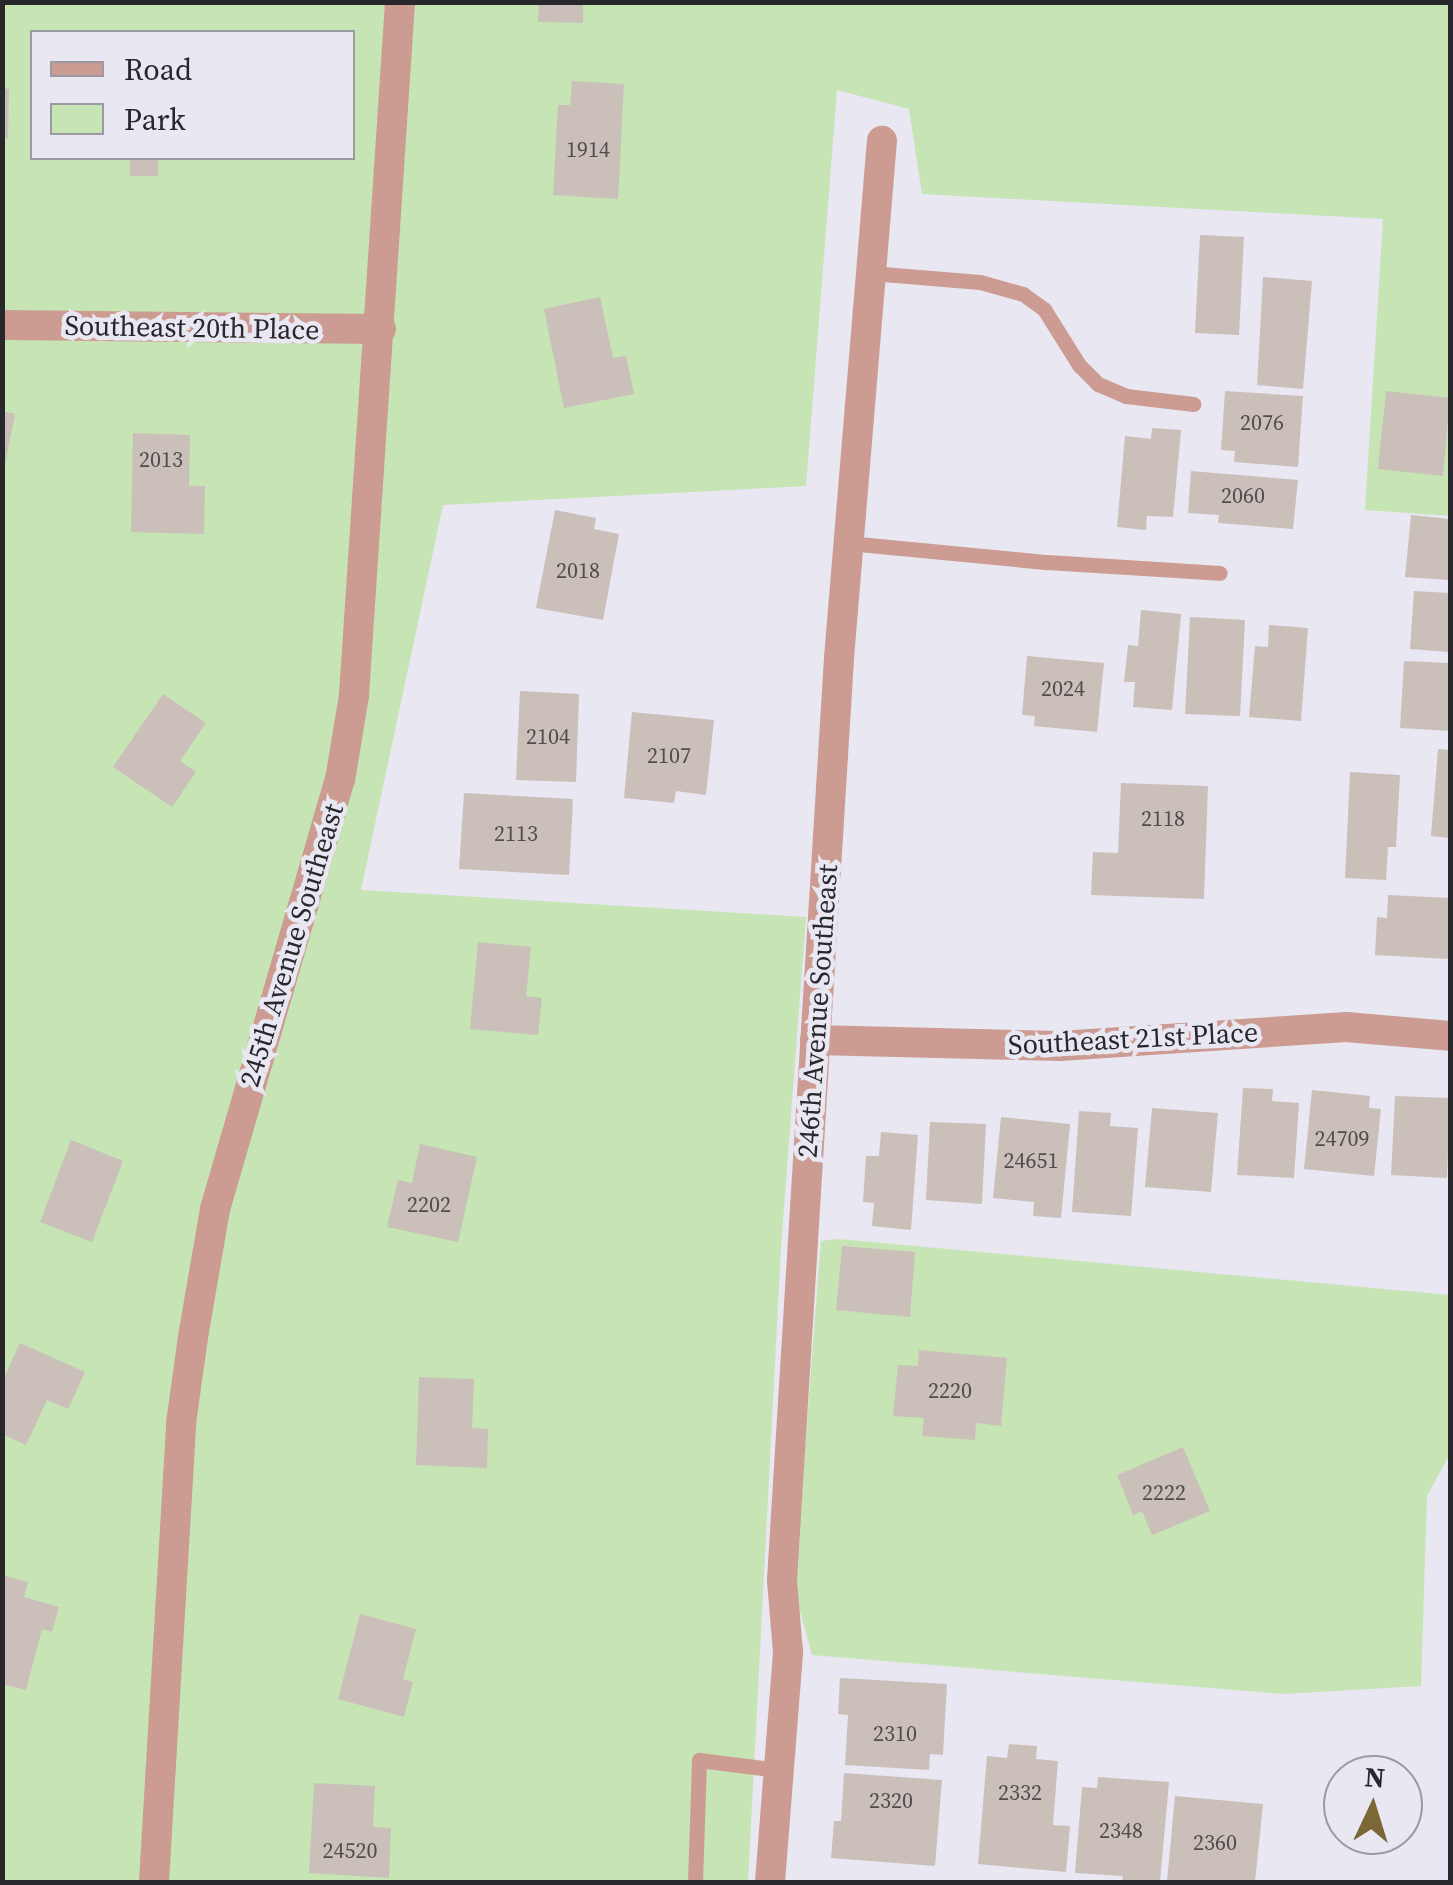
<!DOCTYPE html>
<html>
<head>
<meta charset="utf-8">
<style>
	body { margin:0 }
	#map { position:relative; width:1453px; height:1885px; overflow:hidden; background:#e8e7f2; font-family:"Source Serif 4",serif }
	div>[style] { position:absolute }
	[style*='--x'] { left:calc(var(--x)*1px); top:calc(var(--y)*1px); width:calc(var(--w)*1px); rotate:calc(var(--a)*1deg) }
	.green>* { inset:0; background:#c6e4b4 }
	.building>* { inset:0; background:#cbbfba }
	.lane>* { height:15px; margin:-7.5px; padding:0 7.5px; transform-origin:7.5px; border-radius:7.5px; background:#cc9c92 }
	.street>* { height:30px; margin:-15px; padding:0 15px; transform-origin:15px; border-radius:15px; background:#cc9c92 }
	span { translate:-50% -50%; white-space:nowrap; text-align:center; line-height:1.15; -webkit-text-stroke:9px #e8e7f2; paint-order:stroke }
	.number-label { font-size:22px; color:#514d4f }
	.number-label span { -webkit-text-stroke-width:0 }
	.street-label { font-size:28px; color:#28272b }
	.frame { position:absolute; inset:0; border:5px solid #28272b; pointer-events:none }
	.legend { position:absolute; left:30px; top:30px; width:325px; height:130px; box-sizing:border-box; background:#e8e7f2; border:2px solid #9b9aa2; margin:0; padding:12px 18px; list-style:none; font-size:30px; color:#28272b }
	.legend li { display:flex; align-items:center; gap:20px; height:50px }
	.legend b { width:50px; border:2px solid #9b9aa2 }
	.north { position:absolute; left:1323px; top:1755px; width:100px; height:100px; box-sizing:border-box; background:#e8e7f2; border:2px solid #9b9aa2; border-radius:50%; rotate:4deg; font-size:28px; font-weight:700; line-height:40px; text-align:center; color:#28272b }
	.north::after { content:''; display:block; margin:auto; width:35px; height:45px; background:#7c6736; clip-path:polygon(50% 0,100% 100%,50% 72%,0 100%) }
</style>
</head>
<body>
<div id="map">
	<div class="green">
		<div style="clip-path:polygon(evenodd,3px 3px,1450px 3px,1450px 516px,1365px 510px,1383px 219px,922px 194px,909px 109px,837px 90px,806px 486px,443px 505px,361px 890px,806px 917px,781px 1247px,748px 1882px,3px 1882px,3px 3px,32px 32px,352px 32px,352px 158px,32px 158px,32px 32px)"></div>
		<div style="clip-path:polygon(838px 1239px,1450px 1295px,1450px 1454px,1427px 1496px,1421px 1686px,1283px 1694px,812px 1655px,794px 1589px,821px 1241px)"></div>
	</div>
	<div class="building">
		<div style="clip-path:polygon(539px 2px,583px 2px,583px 23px,538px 22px)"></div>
		<div style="clip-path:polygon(572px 81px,624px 84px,618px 199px,553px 195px,558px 105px,570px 105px)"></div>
		<div style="clip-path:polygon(2px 88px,9px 89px,8px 138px,2px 138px)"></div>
		<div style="clip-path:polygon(130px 158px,158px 158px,158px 176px,130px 176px)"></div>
		<div style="clip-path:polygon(1200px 235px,1244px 237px,1239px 335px,1195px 333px)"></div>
		<div style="clip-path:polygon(1263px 277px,1312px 281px,1303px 389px,1257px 385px)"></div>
		<div style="clip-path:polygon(600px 297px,613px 358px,626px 356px,634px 394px,564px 408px,544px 309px)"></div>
		<div style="clip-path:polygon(1225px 391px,1303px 396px,1298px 467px,1234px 462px,1235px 451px,1221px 450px)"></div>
		<div style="clip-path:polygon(1386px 391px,1450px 398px,1443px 476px,1378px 469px)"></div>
		<div style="clip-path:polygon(2px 411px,15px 414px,4px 469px,2px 469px)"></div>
		<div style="clip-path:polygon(1152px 428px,1181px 430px,1173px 517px,1147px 516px,1146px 530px,1117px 527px,1125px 436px,1151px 439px)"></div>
		<div style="clip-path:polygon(133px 433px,190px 435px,189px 486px,205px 486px,204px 534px,131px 532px)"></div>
		<div style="clip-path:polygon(1191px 471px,1298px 480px,1293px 529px,1218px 523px,1219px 515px,1188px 513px)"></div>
		<div style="clip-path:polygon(555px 510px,596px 518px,594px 529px,619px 534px,603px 620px,536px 608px)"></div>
		<div style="clip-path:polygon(1411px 515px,1450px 519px,1450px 580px,1405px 577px)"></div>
		<div style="clip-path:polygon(1414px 591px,1450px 593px,1450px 652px,1410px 649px)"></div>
		<div style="clip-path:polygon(1141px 610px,1181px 614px,1172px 710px,1133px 707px,1135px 682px,1124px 682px,1128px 645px,1138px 646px)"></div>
		<div style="clip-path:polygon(1190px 617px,1245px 620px,1240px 716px,1185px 714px)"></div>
		<div style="clip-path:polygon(1269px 625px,1308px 628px,1301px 721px,1249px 717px,1255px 646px,1268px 647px)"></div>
		<div style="clip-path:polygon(1027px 656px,1104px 663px,1097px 732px,1034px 726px,1035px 716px,1022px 715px)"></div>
		<div style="clip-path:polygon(1404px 661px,1450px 663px,1450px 731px,1400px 728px)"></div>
		<div style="clip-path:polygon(520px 691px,579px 694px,576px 782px,516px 780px)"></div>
		<div style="clip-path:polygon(163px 694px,206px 723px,180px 761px,196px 772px,172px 807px,113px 767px)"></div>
		<div style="clip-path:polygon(632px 712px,714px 720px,706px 795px,676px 791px,674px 803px,624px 798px)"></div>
		<div style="clip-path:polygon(1438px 749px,1450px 750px,1450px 838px,1431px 836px)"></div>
		<div style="clip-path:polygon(1350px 772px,1400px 775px,1396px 847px,1388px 847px,1386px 880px,1345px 878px)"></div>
		<div style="clip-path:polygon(1121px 783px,1208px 786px,1204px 899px,1091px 895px,1093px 852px,1118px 853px)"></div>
		<div style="clip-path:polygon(464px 793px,573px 799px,569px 875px,459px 869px)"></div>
		<div style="clip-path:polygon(1388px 895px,1450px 898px,1450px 959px,1375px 955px,1377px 917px,1387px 918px)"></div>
		<div style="clip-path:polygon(478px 942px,531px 947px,526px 996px,542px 998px,538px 1035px,470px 1029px)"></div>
		<div style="clip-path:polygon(1243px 1088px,1273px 1089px,1272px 1101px,1299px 1103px,1294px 1178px,1237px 1175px)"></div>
		<div style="clip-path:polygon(1312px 1090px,1370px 1096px,1369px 1108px,1381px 1109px,1374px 1176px,1304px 1169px)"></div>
		<div style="clip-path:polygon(1395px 1096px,1450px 1098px,1447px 1178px,1391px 1175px)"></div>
		<div style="clip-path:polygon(1152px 1108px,1218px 1113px,1211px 1192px,1145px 1187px)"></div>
		<div style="clip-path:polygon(1079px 1111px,1111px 1113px,1110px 1126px,1138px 1128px,1131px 1216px,1072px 1212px)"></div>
		<div style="clip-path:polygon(1001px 1117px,1070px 1124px,1061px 1218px,1033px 1216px,1034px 1202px,993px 1198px)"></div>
		<div style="clip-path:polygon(930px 1122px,986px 1124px,982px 1204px,926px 1200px)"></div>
		<div style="clip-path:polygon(881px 1132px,918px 1135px,911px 1230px,872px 1226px,874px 1203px,863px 1202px,866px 1156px,879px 1156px)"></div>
		<div style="clip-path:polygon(71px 1140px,123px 1161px,92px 1242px,40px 1222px)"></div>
		<div style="clip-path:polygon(420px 1144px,477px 1157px,458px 1242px,387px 1227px,398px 1180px,412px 1183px)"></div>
		<div style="clip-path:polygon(842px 1246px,915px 1252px,910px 1317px,836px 1310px)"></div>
		<div style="clip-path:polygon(20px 1343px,85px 1372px,68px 1409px,47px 1400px,26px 1445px,2px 1434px,2px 1382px)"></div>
		<div style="clip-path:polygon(919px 1350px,1007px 1358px,1001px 1426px,976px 1423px,975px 1440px,922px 1436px,924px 1418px,893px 1416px,898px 1365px,918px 1366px)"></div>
		<div style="clip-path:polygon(419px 1377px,474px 1379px,472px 1428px,488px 1429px,487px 1468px,416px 1465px)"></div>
		<div style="clip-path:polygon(1183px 1447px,1210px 1511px,1152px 1535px,1142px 1511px,1133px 1515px,1117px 1475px)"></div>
		<div style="clip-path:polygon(2px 1575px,28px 1582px,24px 1597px,59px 1607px,52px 1632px,42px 1629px,26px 1690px,2px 1684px)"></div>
		<div style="clip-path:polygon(360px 1614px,416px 1629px,403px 1679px,413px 1682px,404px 1717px,338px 1699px)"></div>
		<div style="clip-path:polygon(840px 1678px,947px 1684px,943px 1755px,930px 1754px,929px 1770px,845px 1765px,848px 1715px,838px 1714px)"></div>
		<div style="clip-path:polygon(1009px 1744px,1037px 1746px,1036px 1759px,1058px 1761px,1053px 1825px,1070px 1826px,1066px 1872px,978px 1864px,987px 1756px,1007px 1758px)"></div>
		<div style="clip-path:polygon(844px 1773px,942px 1780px,935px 1866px,831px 1858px,834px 1821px,841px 1821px)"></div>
		<div style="clip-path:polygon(1098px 1777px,1169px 1782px,1160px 1882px,1122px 1882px,1123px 1876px,1075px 1873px,1082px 1787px,1097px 1788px)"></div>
		<div style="clip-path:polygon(314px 1783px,375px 1786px,373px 1827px,391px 1828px,389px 1878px,309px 1873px)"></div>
		<div style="clip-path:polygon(1175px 1796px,1263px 1804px,1255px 1882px,1167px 1882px)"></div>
	</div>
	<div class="lane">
		<div style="--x:871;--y:273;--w:109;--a:4.7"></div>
		<div style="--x:980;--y:282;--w:45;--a:15.6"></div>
		<div style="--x:1023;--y:294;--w:26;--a:36"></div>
		<div style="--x:1044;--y:309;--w:66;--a:58"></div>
		<div style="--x:1079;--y:365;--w:27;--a:45"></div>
		<div style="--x:1098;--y:384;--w:30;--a:23"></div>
		<div style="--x:1126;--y:396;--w:68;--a:6.7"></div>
		<div style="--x:848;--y:543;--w:200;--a:5.5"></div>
		<div style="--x:1047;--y:562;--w:173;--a:3.6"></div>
		<div style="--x:695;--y:1882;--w:122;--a:-88.1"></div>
		<div style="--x:699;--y:1760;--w:80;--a:7.2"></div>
	</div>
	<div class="street">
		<div style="--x:2;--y:325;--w:379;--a:0.6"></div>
		<div style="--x:815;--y:1040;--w:245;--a:1.4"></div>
		<div style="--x:1060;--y:1046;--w:287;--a:-3.8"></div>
		<div style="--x:1346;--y:1027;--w:104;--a:4.9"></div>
		<div style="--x:154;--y:1882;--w:460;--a:-86.6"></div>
		<div style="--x:181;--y:1423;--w:93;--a:-82"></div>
		<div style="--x:194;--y:1331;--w:124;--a:-80.2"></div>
		<div style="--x:215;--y:1209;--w:447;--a:-73.8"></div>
		<div style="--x:340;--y:780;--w:86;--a:-80.6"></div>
		<div style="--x:354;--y:695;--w:695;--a:-86.2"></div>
		<div style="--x:770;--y:1882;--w:231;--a:-85.5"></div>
		<div style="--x:788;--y:1652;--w:72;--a:-94.8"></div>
		<div style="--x:782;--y:1580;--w:924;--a:-86.46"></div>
		<div style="--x:839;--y:658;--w:519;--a:-85.25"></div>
	</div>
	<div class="number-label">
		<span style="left:588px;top:150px">1914</span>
		<span style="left:1262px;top:423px">2076</span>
		<span style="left:161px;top:460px">2013</span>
		<span style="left:1243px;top:496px">2060</span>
		<span style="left:578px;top:571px">2018</span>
		<span style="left:1063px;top:689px">2024</span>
		<span style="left:548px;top:737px">2104</span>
		<span style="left:669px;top:756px">2107</span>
		<span style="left:1163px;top:819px">2118</span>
		<span style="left:516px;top:834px">2113</span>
		<span style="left:1342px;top:1139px">24709</span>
		<span style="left:1031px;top:1161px">24651</span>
		<span style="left:429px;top:1205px">2202</span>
		<span style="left:950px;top:1391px">2220</span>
		<span style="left:1164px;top:1493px">2222</span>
		<span style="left:895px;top:1734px">2310</span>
		<span style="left:1020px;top:1793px">2332</span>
		<span style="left:891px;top:1801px">2320</span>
		<span style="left:1121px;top:1831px">2348</span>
		<span style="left:1215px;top:1843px">2360</span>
		<span style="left:350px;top:1851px">24520</span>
	</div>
	<div class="street-label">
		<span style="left:192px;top:327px;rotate:1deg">Southeast 20th Place</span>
		<span style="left:291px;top:945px;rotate:-73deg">245th Avenue Southeast</span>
		<span style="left:817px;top:1011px;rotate:-86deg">246th Avenue Southeast</span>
		<span style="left:1133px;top:1038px;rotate:-3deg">Southeast 21st Place</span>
	</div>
	<div class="frame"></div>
	<ul class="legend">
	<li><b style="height:12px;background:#cc9c92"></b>Road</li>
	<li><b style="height:28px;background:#c6e4b4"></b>Park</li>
	</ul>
	<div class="north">N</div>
</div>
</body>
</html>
